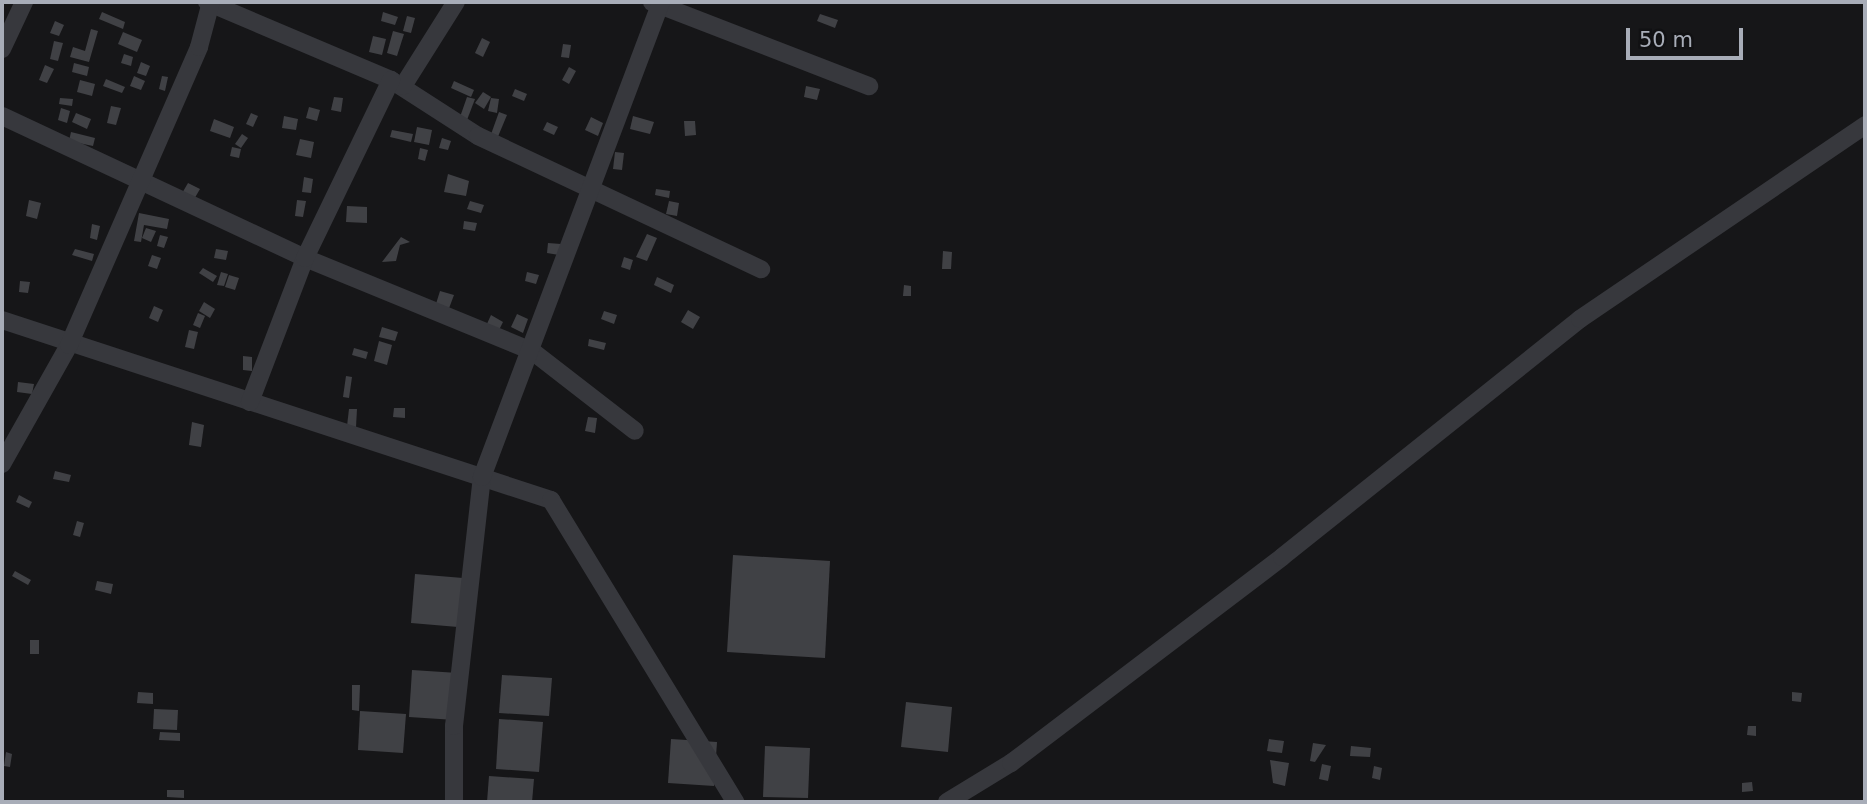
<!DOCTYPE html>
<html>
<head>
<meta charset="utf-8">
<style>
	body { margin:0 }
	#map { position:relative; width:1867px; height:804px; overflow:hidden; background:#161618; font-family:"DejaVu Sans",sans-serif }
	div>[style] { position:absolute }
	[style*='--x'] { left:calc(var(--x)*1px); top:calc(var(--y)*1px); width:calc(var(--w)*1px); rotate:calc(var(--a)*1deg) }
	.building>* { inset:0; background:#404145 }
	.minor>* { height:18px; margin:-9px; padding:0 9px; transform-origin:9px; border-radius:9px; background:#37383d }
	span { translate:-50% -50%; white-space:nowrap; text-align:center; line-height:1.15; -webkit-text-stroke:7px #111113; paint-order:stroke }
	.frame { position:absolute; inset:0; border:4px solid #a8adb8; pointer-events:none }
	.scale { position:absolute; left:1626px; top:28px; width:117px; height:32px; box-sizing:border-box; border:4px solid #a8adb8; border-top:0; padding-left:9px; font-size:21px; line-height:24px; white-space:nowrap; color:#a8adb8; -webkit-text-stroke:5px #111113; paint-order:stroke }
</style>
</head>
<body>
<div id="map">
	<div class="building">
		<div style="clip-path:polygon(102px 12px,125px 22px,123px 29px,99px 19px)"></div>
		<div style="clip-path:polygon(383px 12px,398px 17px,395px 25px,381px 21px)"></div>
		<div style="clip-path:polygon(820px 14px,838px 20px,835px 28px,817px 21px)"></div>
		<div style="clip-path:polygon(407px 16px,415px 18px,411px 33px,403px 31px)"></div>
		<div style="clip-path:polygon(55px 21px,64px 25px,59px 36px,50px 33px)"></div>
		<div style="clip-path:polygon(91px 29px,98px 31px,89px 62px,70px 57px,73px 47px,85px 51px)"></div>
		<div style="clip-path:polygon(393px 31px,404px 34px,397px 56px,387px 53px)"></div>
		<div style="clip-path:polygon(123px 32px,142px 40px,137px 52px,118px 44px)"></div>
		<div style="clip-path:polygon(373px 36px,386px 39px,382px 55px,369px 52px)"></div>
		<div style="clip-path:polygon(482px 38px,490px 42px,483px 57px,475px 53px)"></div>
		<div style="clip-path:polygon(54px 41px,63px 43px,58px 61px,50px 59px)"></div>
		<div style="clip-path:polygon(563px 44px,571px 45px,569px 58px,561px 57px)"></div>
		<div style="clip-path:polygon(124px 54px,133px 57px,131px 66px,121px 63px)"></div>
		<div style="clip-path:polygon(141px 62px,150px 66px,146px 76px,137px 73px)"></div>
		<div style="clip-path:polygon(74px 63px,89px 67px,87px 76px,72px 72px)"></div>
		<div style="clip-path:polygon(45px 65px,54px 69px,47px 83px,39px 80px)"></div>
		<div style="clip-path:polygon(569px 67px,576px 71px,569px 84px,562px 80px)"></div>
		<div style="clip-path:polygon(134px 76px,145px 81px,141px 90px,130px 86px)"></div>
		<div style="clip-path:polygon(162px 76px,168px 77px,165px 91px,159px 89px)"></div>
		<div style="clip-path:polygon(106px 79px,125px 87px,122px 93px,103px 86px)"></div>
		<div style="clip-path:polygon(80px 80px,95px 84px,92px 96px,77px 92px)"></div>
		<div style="clip-path:polygon(454px 81px,474px 90px,471px 97px,451px 88px)"></div>
		<div style="clip-path:polygon(806px 86px,820px 89px,817px 100px,804px 97px)"></div>
		<div style="clip-path:polygon(515px 89px,527px 94px,524px 101px,512px 96px)"></div>
		<div style="clip-path:polygon(483px 92px,491px 97px,484px 109px,475px 103px)"></div>
		<div style="clip-path:polygon(334px 97px,343px 98px,341px 112px,331px 110px)"></div>
		<div style="clip-path:polygon(467px 97px,475px 99px,467px 120px,460px 117px)"></div>
		<div style="clip-path:polygon(60px 98px,73px 99px,72px 106px,59px 104px)"></div>
		<div style="clip-path:polygon(491px 98px,499px 99px,497px 113px,488px 111px)"></div>
		<div style="clip-path:polygon(111px 106px,121px 108px,116px 125px,107px 123px)"></div>
		<div style="clip-path:polygon(309px 107px,320px 110px,317px 121px,306px 118px)"></div>
		<div style="clip-path:polygon(61px 108px,70px 111px,67px 123px,58px 120px)"></div>
		<div style="clip-path:polygon(499px 112px,507px 115px,497px 139px,490px 137px)"></div>
		<div style="clip-path:polygon(76px 113px,91px 119px,87px 129px,72px 122px)"></div>
		<div style="clip-path:polygon(251px 113px,258px 116px,253px 127px,246px 124px)"></div>
		<div style="clip-path:polygon(284px 116px,298px 119px,296px 130px,282px 128px)"></div>
		<div style="clip-path:polygon(633px 116px,654px 122px,650px 134px,630px 129px)"></div>
		<div style="clip-path:polygon(591px 117px,603px 123px,598px 136px,585px 130px)"></div>
		<div style="clip-path:polygon(214px 119px,234px 127px,230px 138px,210px 131px)"></div>
		<div style="clip-path:polygon(684px 121px,695px 121px,696px 135px,685px 136px)"></div>
		<div style="clip-path:polygon(547px 122px,558px 127px,554px 135px,543px 130px)"></div>
		<div style="clip-path:polygon(417px 127px,432px 130px,429px 145px,414px 142px)"></div>
		<div style="clip-path:polygon(392px 130px,413px 134px,411px 142px,390px 137px)"></div>
		<div style="clip-path:polygon(71px 132px,95px 138px,93px 146px,69px 141px)"></div>
		<div style="clip-path:polygon(242px 134px,248px 138px,241px 148px,235px 144px)"></div>
		<div style="clip-path:polygon(442px 138px,451px 141px,448px 150px,439px 148px)"></div>
		<div style="clip-path:polygon(300px 139px,314px 142px,311px 158px,296px 155px)"></div>
		<div style="clip-path:polygon(232px 147px,241px 149px,239px 158px,230px 156px)"></div>
		<div style="clip-path:polygon(420px 148px,428px 150px,425px 161px,418px 159px)"></div>
		<div style="clip-path:polygon(615px 152px,624px 153px,622px 170px,613px 169px)"></div>
		<div style="clip-path:polygon(448px 174px,469px 181px,466px 196px,444px 192px)"></div>
		<div style="clip-path:polygon(304px 177px,313px 179px,311px 193px,302px 192px)"></div>
		<div style="clip-path:polygon(188px 183px,200px 189px,193px 201px,181px 195px)"></div>
		<div style="clip-path:polygon(656px 189px,670px 191px,669px 198px,655px 195px)"></div>
		<div style="clip-path:polygon(29px 200px,41px 203px,37px 219px,26px 216px)"></div>
		<div style="clip-path:polygon(297px 200px,306px 201px,303px 217px,295px 216px)"></div>
		<div style="clip-path:polygon(470px 201px,484px 205px,481px 213px,467px 209px)"></div>
		<div style="clip-path:polygon(669px 201px,679px 203px,677px 216px,666px 214px)"></div>
		<div style="clip-path:polygon(347px 206px,367px 207px,367px 223px,346px 222px)"></div>
		<div style="clip-path:polygon(139px 213px,169px 219px,167px 229px,144px 225px,141px 242px,134px 241px)"></div>
		<div style="clip-path:polygon(464px 221px,477px 223px,475px 231px,463px 229px)"></div>
		<div style="clip-path:polygon(92px 224px,100px 226px,97px 240px,90px 238px)"></div>
		<div style="clip-path:polygon(146px 228px,156px 231px,151px 242px,142px 238px)"></div>
		<div style="clip-path:polygon(647px 234px,657px 238px,647px 261px,636px 257px)"></div>
		<div style="clip-path:polygon(160px 235px,168px 237px,164px 248px,157px 246px)"></div>
		<div style="clip-path:polygon(401px 237px,410px 242px,400px 245px,396px 261px,382px 262px)"></div>
		<div style="clip-path:polygon(548px 243px,561px 244px,559px 255px,547px 253px)"></div>
		<div style="clip-path:polygon(75px 249px,94px 254px,92px 261px,72px 255px)"></div>
		<div style="clip-path:polygon(216px 249px,228px 251px,226px 260px,214px 258px)"></div>
		<div style="clip-path:polygon(943px 251px,952px 252px,951px 269px,942px 269px)"></div>
		<div style="clip-path:polygon(152px 255px,161px 258px,157px 269px,148px 266px)"></div>
		<div style="clip-path:polygon(624px 257px,633px 260px,630px 270px,621px 267px)"></div>
		<div style="clip-path:polygon(203px 268px,217px 276px,213px 282px,199px 273px)"></div>
		<div style="clip-path:polygon(221px 272px,228px 274px,224px 286px,217px 285px)"></div>
		<div style="clip-path:polygon(527px 272px,539px 275px,536px 284px,525px 281px)"></div>
		<div style="clip-path:polygon(229px 275px,239px 278px,235px 290px,225px 287px)"></div>
		<div style="clip-path:polygon(657px 277px,674px 285px,671px 293px,654px 285px)"></div>
		<div style="clip-path:polygon(20px 281px,30px 282px,28px 293px,19px 292px)"></div>
		<div style="clip-path:polygon(904px 285px,911px 286px,911px 296px,903px 296px)"></div>
		<div style="clip-path:polygon(440px 291px,454px 295px,448px 311px,435px 307px)"></div>
		<div style="clip-path:polygon(204px 302px,215px 309px,210px 318px,199px 311px)"></div>
		<div style="clip-path:polygon(154px 306px,163px 310px,158px 322px,149px 318px)"></div>
		<div style="clip-path:polygon(688px 310px,700px 317px,693px 329px,681px 322px)"></div>
		<div style="clip-path:polygon(604px 311px,617px 315px,614px 324px,601px 319px)"></div>
		<div style="clip-path:polygon(198px 313px,205px 316px,200px 328px,193px 325px)"></div>
		<div style="clip-path:polygon(517px 314px,528px 319px,523px 333px,511px 327px)"></div>
		<div style="clip-path:polygon(491px 315px,503px 322px,498px 332px,486px 326px)"></div>
		<div style="clip-path:polygon(382px 327px,398px 332px,395px 341px,379px 337px)"></div>
		<div style="clip-path:polygon(189px 330px,198px 332px,194px 349px,185px 347px)"></div>
		<div style="clip-path:polygon(589px 339px,606px 343px,604px 350px,588px 346px)"></div>
		<div style="clip-path:polygon(379px 341px,392px 345px,387px 365px,374px 361px)"></div>
		<div style="clip-path:polygon(354px 348px,368px 352px,366px 359px,352px 355px)"></div>
		<div style="clip-path:polygon(243px 356px,252px 357px,252px 371px,243px 370px)"></div>
		<div style="clip-path:polygon(346px 376px,352px 377px,349px 398px,343px 397px)"></div>
		<div style="clip-path:polygon(18px 382px,34px 384px,32px 394px,17px 392px)"></div>
		<div style="clip-path:polygon(394px 408px,405px 408px,405px 418px,393px 417px)"></div>
		<div style="clip-path:polygon(349px 409px,357px 409px,356px 427px,347px 426px)"></div>
		<div style="clip-path:polygon(588px 417px,597px 418px,595px 433px,585px 431px)"></div>
		<div style="clip-path:polygon(192px 422px,204px 425px,201px 447px,189px 445px)"></div>
		<div style="clip-path:polygon(55px 471px,71px 475px,69px 482px,53px 479px)"></div>
		<div style="clip-path:polygon(19px 495px,32px 502px,29px 508px,16px 502px)"></div>
		<div style="clip-path:polygon(77px 521px,84px 523px,80px 537px,73px 535px)"></div>
		<div style="clip-path:polygon(733px 555px,830px 561px,825px 658px,727px 652px)"></div>
		<div style="clip-path:polygon(15px 571px,31px 580px,28px 585px,12px 576px)"></div>
		<div style="clip-path:polygon(415px 574px,463px 578px,458px 627px,411px 623px)"></div>
		<div style="clip-path:polygon(97px 581px,113px 584px,111px 594px,95px 590px)"></div>
		<div style="clip-path:polygon(30px 640px,39px 640px,39px 654px,30px 654px)"></div>
		<div style="clip-path:polygon(412px 670px,458px 673px,455px 720px,409px 717px)"></div>
		<div style="clip-path:polygon(502px 675px,552px 678px,549px 716px,499px 713px)"></div>
		<div style="clip-path:polygon(352px 685px,360px 685px,359px 711px,352px 710px)"></div>
		<div style="clip-path:polygon(138px 692px,153px 693px,153px 704px,137px 703px)"></div>
		<div style="clip-path:polygon(1792px 692px,1802px 693px,1801px 702px,1792px 701px)"></div>
		<div style="clip-path:polygon(906px 702px,952px 707px,948px 752px,901px 747px)"></div>
		<div style="clip-path:polygon(154px 709px,178px 710px,177px 730px,153px 729px)"></div>
		<div style="clip-path:polygon(360px 711px,406px 714px,403px 753px,358px 750px)"></div>
		<div style="clip-path:polygon(499px 719px,543px 722px,539px 772px,496px 769px)"></div>
		<div style="clip-path:polygon(1748px 726px,1756px 726px,1756px 736px,1747px 735px)"></div>
		<div style="clip-path:polygon(160px 732px,180px 733px,180px 741px,159px 740px)"></div>
		<div style="clip-path:polygon(671px 739px,717px 742px,714px 786px,668px 783px)"></div>
		<div style="clip-path:polygon(1269px 739px,1284px 741px,1282px 753px,1267px 751px)"></div>
		<div style="clip-path:polygon(1313px 743px,1326px 745px,1315px 762px,1310px 761px)"></div>
		<div style="clip-path:polygon(765px 746px,810px 748px,808px 798px,763px 797px)"></div>
		<div style="clip-path:polygon(1351px 746px,1371px 748px,1370px 757px,1350px 756px)"></div>
		<div style="clip-path:polygon(6px 752px,12px 754px,10px 767px,4px 766px)"></div>
		<div style="clip-path:polygon(1270px 760px,1289px 763px,1285px 786px,1273px 783px)"></div>
		<div style="clip-path:polygon(1322px 764px,1331px 766px,1328px 781px,1319px 779px)"></div>
		<div style="clip-path:polygon(1374px 766px,1382px 768px,1380px 780px,1372px 778px)"></div>
		<div style="clip-path:polygon(489px 776px,534px 779px,532px 802px,487px 802px)"></div>
		<div style="clip-path:polygon(1752px 782px,1753px 791px,1742px 792px,1742px 783px)"></div>
		<div style="clip-path:polygon(167px 790px,184px 790px,184px 798px,167px 797px)"></div>
	</div>
	<div class="minor">
		<div style="--x:207;--y:2;--w:200;--a:23"></div>
		<div style="--x:391;--y:80;--w:103;--a:32.8"></div>
		<div style="--x:478;--y:136;--w:313;--a:25.2"></div>
		<div style="--x:652;--y:2;--w:233;--a:21.2"></div>
		<div style="--x:2;--y:49;--w:52;--a:-64.9"></div>
		<div style="--x:403;--y:86;--w:99;--a:-57.8"></div>
		<div style="--x:2;--y:116;--w:335;--a:25.1"></div>
		<div style="--x:305;--y:258;--w:245;--a:22.3"></div>
		<div style="--x:532;--y:351;--w:130;--a:37.8"></div>
		<div style="--x:2;--y:320;--w:578;--a:18.15"></div>
		<div style="--x:551;--y:500;--w:354;--a:58.6"></div>
		<div style="--x:250;--y:402;--w:154;--a:-69.1"></div>
		<div style="--x:305;--y:258;--w:198;--a:-64.2"></div>
		<div style="--x:2;--y:464;--w:137;--a:-60.6"></div>
		<div style="--x:69;--y:345;--w:325;--a:-66.4"></div>
		<div style="--x:199;--y:47;--w:47;--a:-75.1"></div>
		<div style="--x:454;--y:802;--w:76;--a:-90"></div>
		<div style="--x:454;--y:726;--w:251;--a:-83.6"></div>
		<div style="--x:482;--y:477;--w:508;--a:-69.35"></div>
		<div style="--x:947;--y:802;--w:75;--a:-31.4"></div>
		<div style="--x:1011;--y:763;--w:340;--a:-37.2"></div>
		<div style="--x:1282;--y:557;--w:381;--a:-38.6"></div>
		<div style="--x:1580;--y:319;--w:345;--a:-34.2"></div>
	</div>
	<div class="frame"></div>
	<div class="scale">50 m</div>
</div>
</body>
</html>
